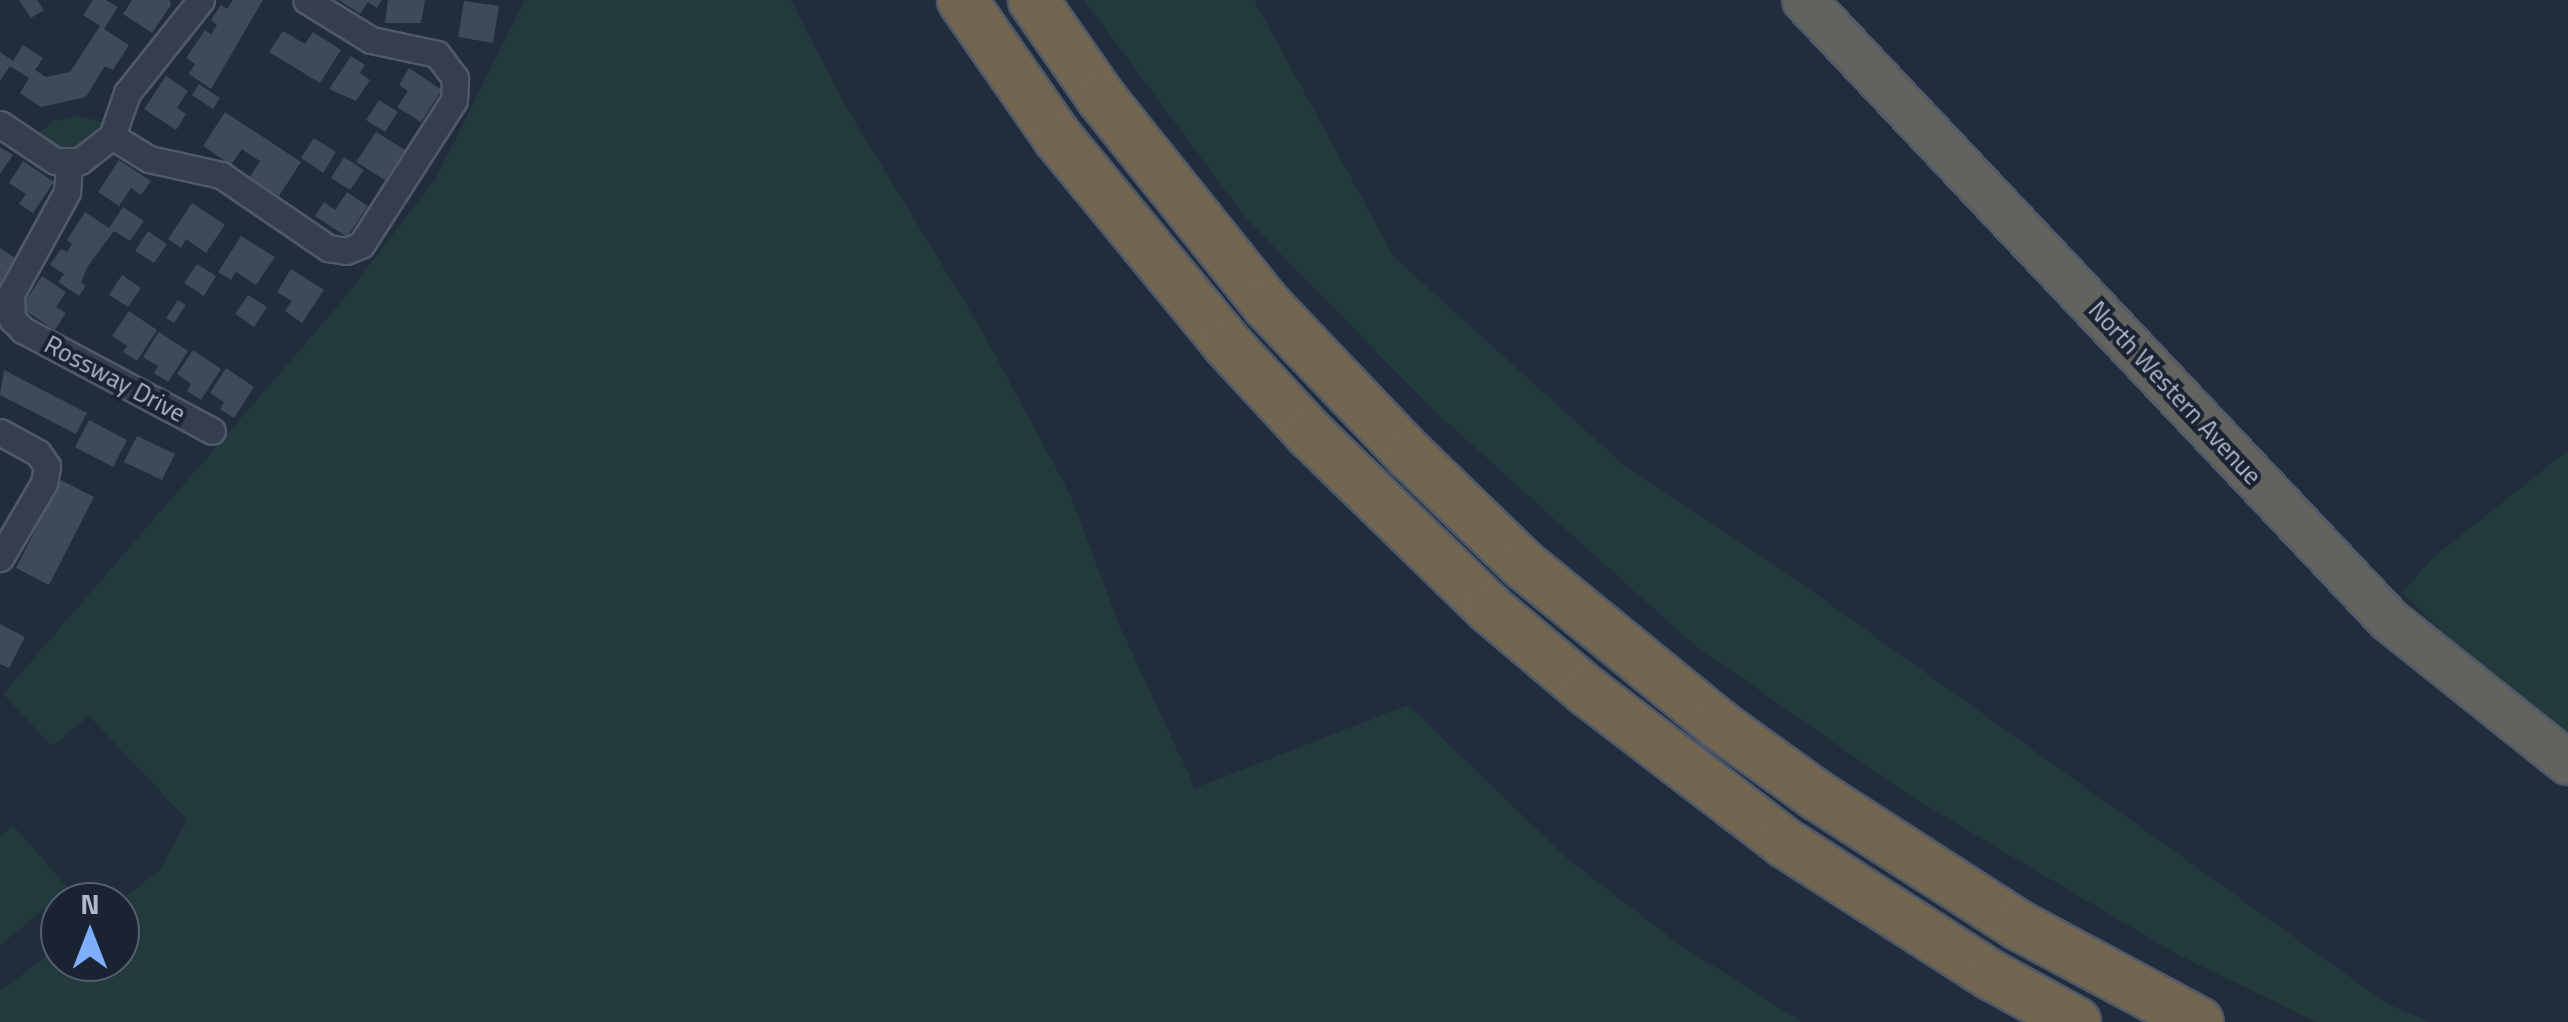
<!DOCTYPE html>
<html>
<head>
<meta charset="utf-8">
<style>
	body { margin:0 }
	#map { position:relative; width:2568px; height:1022px; overflow:hidden; background:#212c3c; font-family:"Titillium Web",sans-serif }
	div>[style] { position:absolute }
	[style*='--x'] { left:calc(var(--x)*1px); top:calc(var(--y)*1px); width:calc(var(--w)*1px); rotate:calc(var(--a)*1deg) }
	.green>* { inset:0; background:#233a3d }
	.building>* { inset:0; background:#3c4a5c }
	.roads { filter:drop-shadow(2px 0 #505967) drop-shadow(-2px 0 #505967) drop-shadow(0 2px #505967) drop-shadow(0 -2px #505967) }
	.minor>* { height:25px; margin:-12.5px; padding:0 12.5px; transform-origin:12.5px; border-radius:12.5px; background:#343e4c }
	.trunk>* { height:42px; margin:-21px; padding:0 21px; transform-origin:21px; border-radius:21px; background:#62625f }
	.motorway>* { height:48px; margin:-24px; padding:0 24px; transform-origin:24px; border-radius:24px; background:#736651 }
	span { translate:-50% -50%; white-space:nowrap; text-align:center; line-height:1.15; -webkit-text-stroke:8px #1a2331; paint-order:stroke }
	.street-label { font-size:25px; color:#b0b9c8 }
	.north { position:absolute; left:40px; top:882px; width:100px; height:100px; box-sizing:border-box; background:#1a2331; border:2px solid #565f6d; border-radius:50%; rotate:0deg; font-size:28px; font-weight:700; line-height:40px; text-align:center; color:#b0b9c8 }
	.north::after { content:''; display:block; margin:auto; width:35px; height:45px; background:#7eafff; clip-path:polygon(50% 0,100% 100%,50% 72%,0 100%) }
</style>
</head>
<body>
<div id="map">
	<div class="green">
		<div style="clip-path:polygon(525px 0,791px 0,846px 107px,980px 327px,1070px 494px,1120px 627px,1195px 788px,1408px 705px,1569px 860px,1680px 945px,1802px 1022px,0 1022px,0 991px,60px 946px,60px 962px,120px 962px,118px 902px,159px 871px,187px 820px,89px 716px,52px 746px,3px 694px,342px 301px,436px 178px)"></div>
		<div style="clip-path:polygon(1084px 0,1254px 0,1394px 257px,1626px 467px,1774px 564px,2386px 1003px,2429px 1022px,2316px 1022px,2173px 952px,1907px 794px,1692px 643px,1432px 409px,1245px 217px)"></div>
		<div style="clip-path:polygon(79px 116px,104px 122px,69px 154px,35px 136px,53px 121px)"></div>
		<div style="clip-path:polygon(2568px 450px,2568px 741px,2485px 674px,2402px 592px,2436px 555px)"></div>
		<div style="clip-path:polygon(13px 825px,68px 888px,0 946px,0 836px)"></div>
	</div>
	<div class="building">
		<div style="clip-path:polygon(19px 0,37px 0,44px 10px,31px 18px)"></div>
		<div style="clip-path:polygon(93px 0,106px 0,118px 7px,104px 29px,129px 45px,113px 70px,105px 66px,86px 97px,41px 107px,20px 93px,29px 78px,10px 66px,0 81px,0 52px,13px 61px,23px 45px,43px 58px,35px 70px,46px 77px,70px 72px,100px 26px,83px 15px)"></div>
		<div style="clip-path:polygon(132px 0,170px 0,171px 5px,152px 33px,123px 14px)"></div>
		<div style="clip-path:polygon(233px 0,263px 0,211px 89px,189px 74px,195px 64px,186px 58px,205px 30px,211px 34px,217px 25px,211px 20px,221px 5px,227px 9px)"></div>
		<div style="clip-path:polygon(339px 0,382px 0,377px 8px,368px 2px,360px 14px)"></div>
		<div style="clip-path:polygon(388px 0,425px 0,421px 23px,385px 23px)"></div>
		<div style="clip-path:polygon(464px 1px,499px 6px,493px 43px,458px 37px)"></div>
		<div style="clip-path:polygon(283px 31px,305px 44px,313px 32px,341px 50px,320px 83px,269px 52px)"></div>
		<div style="clip-path:polygon(351px 56px,365px 65px,360px 73px,370px 80px,356px 101px,329px 89px)"></div>
		<div style="clip-path:polygon(409px 68px,442px 90px,421px 122px,397px 107px,408px 91px,399px 85px)"></div>
		<div style="clip-path:polygon(166px 76px,188px 91px,177px 108px,186px 114px,176px 130px,144px 109px)"></div>
		<div style="clip-path:polygon(199px 84px,220px 98px,213px 109px,192px 95px)"></div>
		<div style="clip-path:polygon(379px 100px,398px 112px,385px 132px,366px 120px)"></div>
		<div style="clip-path:polygon(225px 112px,301px 162px,279px 196px,250px 177px,260px 161px,250px 155px,242px 149px,231px 165px,203px 146px)"></div>
		<div style="clip-path:polygon(376px 132px,405px 150px,385px 180px,356px 162px)"></div>
		<div style="clip-path:polygon(314px 138px,336px 152px,323px 173px,301px 158px)"></div>
		<div style="clip-path:polygon(0 147px,13px 155px,0 174px)"></div>
		<div style="clip-path:polygon(344px 157px,364px 170px,350px 190px,331px 178px)"></div>
		<div style="clip-path:polygon(119px 160px,151px 181px,141px 195px,131px 188px,119px 206px,98px 192px)"></div>
		<div style="clip-path:polygon(23px 161px,54px 182px,33px 213px,19px 204px,26px 194px,9px 183px)"></div>
		<div style="clip-path:polygon(347px 192px,368px 206px,347px 237px,315px 216px,324px 202px,335px 210px)"></div>
		<div style="clip-path:polygon(192px 203px,225px 225px,206px 253px,186px 239px,181px 248px,168px 239px)"></div>
		<div style="clip-path:polygon(123px 207px,144px 221px,130px 241px,114px 231px,88px 266px,81px 282px,86px 286px,79px 296px,58px 282px,64px 274px,50px 265px,61px 249px,67px 252px,72px 244px,67px 240px,85px 212px,109px 228px)"></div>
		<div style="clip-path:polygon(148px 231px,167px 244px,154px 263px,135px 251px)"></div>
		<div style="clip-path:polygon(241px 236px,275px 257px,256px 285px,236px 272px,231px 280px,218px 272px)"></div>
		<div style="clip-path:polygon(0 248px,18px 260px,0 286px)"></div>
		<div style="clip-path:polygon(197px 264px,216px 276px,204px 296px,184px 283px)"></div>
		<div style="clip-path:polygon(291px 269px,324px 290px,302px 323px,285px 311px,292px 301px,277px 292px)"></div>
		<div style="clip-path:polygon(122px 275px,141px 288px,128px 307px,109px 295px)"></div>
		<div style="clip-path:polygon(42px 276px,66px 292px,56px 307px,66px 313px,55px 330px,21px 308px)"></div>
		<div style="clip-path:polygon(248px 295px,267px 307px,254px 327px,235px 314px)"></div>
		<div style="clip-path:polygon(178px 300px,186px 305px,174px 323px,166px 318px)"></div>
		<div style="clip-path:polygon(129px 311px,157px 330px,137px 361px,123px 352px,127px 346px,112px 336px)"></div>
		<div style="clip-path:polygon(159px 332px,188px 351px,168px 382px,154px 373px,158px 366px,143px 357px)"></div>
		<div style="clip-path:polygon(193px 350px,221px 369px,201px 400px,187px 391px,191px 384px,177px 374px)"></div>
		<div style="clip-path:polygon(226px 368px,254px 387px,234px 418px,220px 409px,224px 402px,210px 393px)"></div>
		<div style="clip-path:polygon(4px 370px,87px 413px,76px 434px,0 395px)"></div>
		<div style="clip-path:polygon(89px 420px,127px 440px,113px 467px,75px 447px)"></div>
		<div style="clip-path:polygon(137px 436px,175px 454px,162px 480px,124px 462px)"></div>
		<div style="clip-path:polygon(61px 480px,94px 497px,49px 585px,16px 568px)"></div>
		<div style="clip-path:polygon(0 624px,25px 637px,9px 668px,0 664px)"></div>
	</div>
	<div class="roads">
		<div class="minor">
			<div style="--x:0;--y:124;--w:66;--a:33.9"></div>
			<div style="--x:55;--y:161;--w:25;--a:0"></div>
			<div style="--x:80;--y:161;--w:41;--a:-38"></div>
			<div style="--x:112;--y:136;--w:46;--a:-70.8"></div>
			<div style="--x:127;--y:93;--w:119;--a:-51.5"></div>
			<div style="--x:112;--y:136;--w:44;--a:31.9"></div>
			<div style="--x:149;--y:159;--w:74;--a:12.5"></div>
			<div style="--x:221;--y:175;--w:130;--a:34.3"></div>
			<div style="--x:328;--y:248;--w:18;--a:9"></div>
			<div style="--x:346;--y:251;--w:16;--a:-22"></div>
			<div style="--x:361;--y:245;--w:172;--a:-57.3"></div>
			<div style="--x:454;--y:100;--w:22;--a:-87"></div>
			<div style="--x:455;--y:78;--w:30;--a:-127"></div>
			<div style="--x:437;--y:54;--w:67;--a:-168"></div>
			<div style="--x:371;--y:40;--w:76;--a:-148.4"></div>
			<div style="--x:69;--y:164;--w:28;--a:94"></div>
			<div style="--x:67;--y:192;--w:116;--a:118.8"></div>
			<div style="--x:11;--y:294;--w:25;--a:88"></div>
			<div style="--x:12;--y:319;--w:16;--a:45"></div>
			<div style="--x:23;--y:330;--w:214;--a:28.1"></div>
			<div style="--x:0;--y:432;--w:43;--a:28.9"></div>
			<div style="--x:38;--y:453;--w:16;--a:55"></div>
			<div style="--x:47;--y:466;--w:17;--a:100"></div>
			<div style="--x:44;--y:483;--w:87;--a:120.4"></div>
		</div>
		<div class="trunk">
			<div style="--x:1804;--y:0;--w:852;--a:46.66"></div>
			<div style="--x:2389;--y:620;--w:229;--a:38.6"></div>
		</div>
		<div class="motorway">
			<div style="--x:962;--y:0;--w:168;--a:55.2"></div>
			<div style="--x:1058;--y:138;--w:266;--a:50.6"></div>
			<div style="--x:1227;--y:344;--w:122;--a:47.3"></div>
			<div style="--x:1310;--y:434;--w:251;--a:44.2"></div>
			<div style="--x:1490;--y:609;--w:127;--a:40.2"></div>
			<div style="--x:1587;--y:691;--w:250;--a:37.5"></div>
			<div style="--x:1785;--y:843;--w:245;--a:32.7"></div>
			<div style="--x:1991;--y:975;--w:97;--a:28.9"></div>
			<div style="--x:1033;--y:0;--w:121;--a:55.1"></div>
			<div style="--x:1102;--y:99;--w:264;--a:51.3"></div>
			<div style="--x:1267;--y:305;--w:207;--a:46.4"></div>
			<div style="--x:1410;--y:455;--w:158;--a:44"></div>
			<div style="--x:1524;--y:565;--w:251;--a:39.3"></div>
			<div style="--x:1718;--y:724;--w:123;--a:35.8"></div>
			<div style="--x:1818;--y:796;--w:238;--a:32.8"></div>
			<div style="--x:2018;--y:925;--w:205;--a:28.2"></div>
		</div>
	</div>
	<div class="street-label">
		<span style="left:115px;top:379px;rotate:28deg">Rossway Drive</span>
		<span style="left:2175px;top:393px;rotate:47deg">North Western Avenue</span>
	</div>
	<div class="north">N</div>
</div>
</body>
</html>
